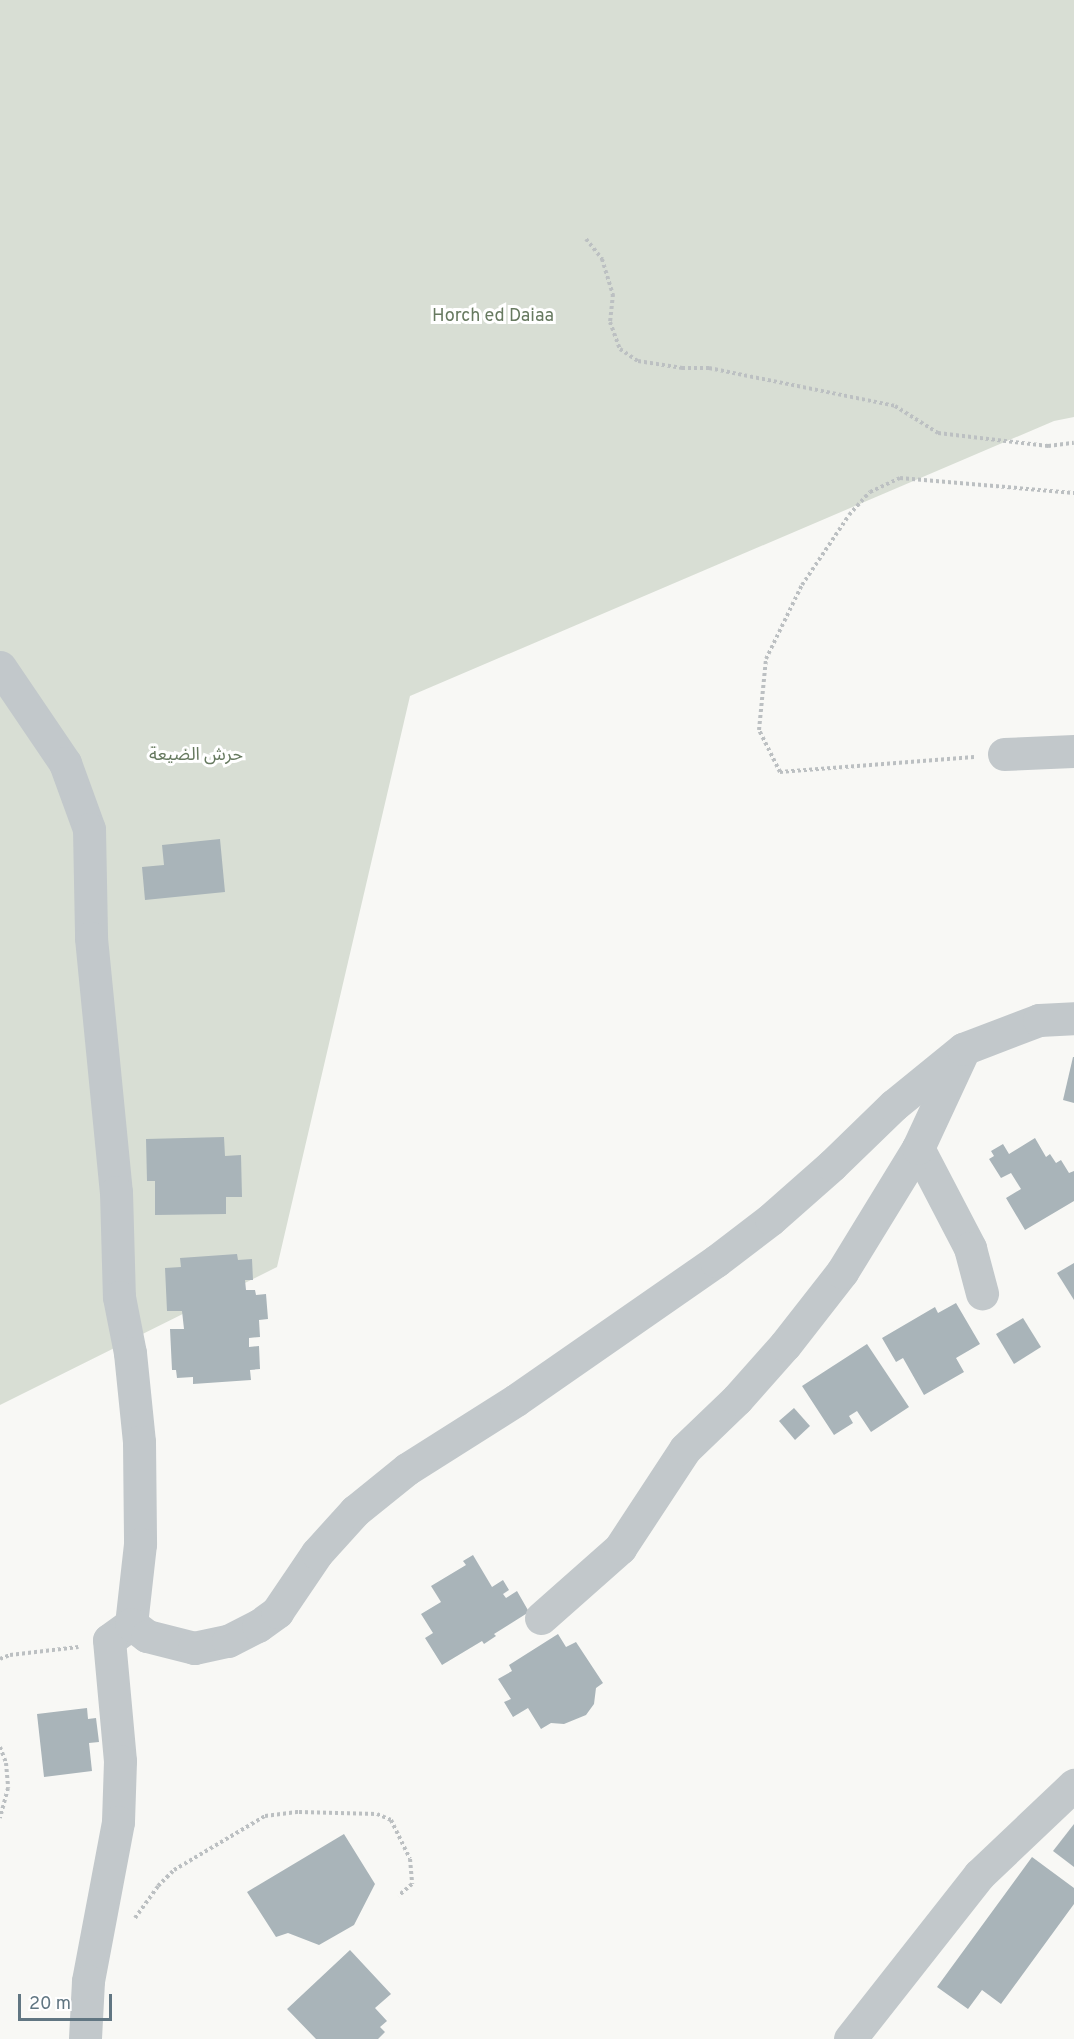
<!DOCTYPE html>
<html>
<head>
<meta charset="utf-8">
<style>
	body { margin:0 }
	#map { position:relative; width:1074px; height:2039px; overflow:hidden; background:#f8f8f5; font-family:Overpass,"Noto Sans Arabic",sans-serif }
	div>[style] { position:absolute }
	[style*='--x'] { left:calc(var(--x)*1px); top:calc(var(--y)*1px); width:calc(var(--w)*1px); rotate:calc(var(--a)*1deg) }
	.green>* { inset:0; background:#d8ded4 }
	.building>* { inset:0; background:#a9b4b9 }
	.path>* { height:4px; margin-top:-2px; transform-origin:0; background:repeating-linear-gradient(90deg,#bcc0c2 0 3px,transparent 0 6px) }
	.minor>* { height:33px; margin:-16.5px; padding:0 16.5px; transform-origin:16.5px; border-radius:16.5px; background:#c2c8cb }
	span { translate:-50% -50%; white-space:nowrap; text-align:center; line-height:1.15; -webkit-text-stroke:6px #fff; paint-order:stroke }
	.park-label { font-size:18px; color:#677a60 }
	.scale { position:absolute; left:18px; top:1994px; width:94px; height:27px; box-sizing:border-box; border:3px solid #617682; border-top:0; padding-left:8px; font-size:18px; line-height:21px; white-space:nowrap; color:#617682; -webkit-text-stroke:4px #fff; paint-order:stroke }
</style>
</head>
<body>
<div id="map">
	<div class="green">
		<div style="clip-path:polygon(0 0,1074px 0,1074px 417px,1054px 421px,410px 696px,277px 1267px,0 1405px)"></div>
	</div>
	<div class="building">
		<div style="clip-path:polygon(220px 839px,225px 892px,145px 900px,142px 867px,164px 865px,162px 845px)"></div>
		<div style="clip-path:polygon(1073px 1057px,1074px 1057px,1074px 1103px,1063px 1100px)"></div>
		<div style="clip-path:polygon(224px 1137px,225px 1156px,241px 1155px,242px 1197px,226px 1197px,226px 1214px,155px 1215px,155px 1181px,147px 1181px,146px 1139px)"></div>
		<div style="clip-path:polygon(1035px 1138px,1046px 1157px,1050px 1154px,1056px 1163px,1061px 1160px,1069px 1173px,1074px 1171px,1074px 1201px,1025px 1230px,1006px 1198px,1021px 1189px,1011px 1173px,1001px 1178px,989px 1159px,994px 1156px,991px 1151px,1003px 1144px,1009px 1154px)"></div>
		<div style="clip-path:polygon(237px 1254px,238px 1260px,252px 1259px,253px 1280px,245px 1280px,246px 1290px,255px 1290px,256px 1295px,266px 1294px,268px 1319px,259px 1320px,260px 1337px,249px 1338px,249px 1347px,259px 1346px,260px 1369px,250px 1370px,251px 1380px,193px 1384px,193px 1377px,177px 1378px,176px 1370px,172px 1370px,170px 1329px,184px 1329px,182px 1311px,167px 1311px,165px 1268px,181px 1267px,180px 1258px)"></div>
		<div style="clip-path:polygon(1074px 1263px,1074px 1300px,1057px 1273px)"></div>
		<div style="clip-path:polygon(956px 1303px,980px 1344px,956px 1358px,964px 1372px,924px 1395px,903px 1358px,896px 1362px,882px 1338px,935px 1307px,938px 1313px)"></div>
		<div style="clip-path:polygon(1023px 1318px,1041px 1347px,1014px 1364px,996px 1334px)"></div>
		<div style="clip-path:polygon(867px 1344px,909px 1407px,871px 1432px,857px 1411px,849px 1416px,853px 1423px,834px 1435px,802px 1386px)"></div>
		<div style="clip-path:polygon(794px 1408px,810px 1426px,795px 1440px,779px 1421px)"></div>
		<div style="clip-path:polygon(473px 1555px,492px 1587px,503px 1580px,509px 1590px,503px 1594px,506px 1598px,517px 1591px,529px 1612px,494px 1634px,496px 1636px,484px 1644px,482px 1641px,442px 1665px,425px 1638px,433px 1633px,421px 1614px,441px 1602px,431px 1586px,466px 1565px,463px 1561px)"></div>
		<div style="clip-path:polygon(558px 1634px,566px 1647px,576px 1642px,603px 1683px,596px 1688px,594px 1704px,586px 1715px,564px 1724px,551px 1723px,541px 1729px,528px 1708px,513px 1717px,504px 1702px,511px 1699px,498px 1679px,512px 1671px,509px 1665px)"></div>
		<div style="clip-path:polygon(87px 1708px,88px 1719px,96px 1718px,99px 1742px,89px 1743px,92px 1771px,44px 1777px,37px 1714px)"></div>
		<div style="clip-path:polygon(1074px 1824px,1074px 1867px,1053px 1851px)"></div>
		<div style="clip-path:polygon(344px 1834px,375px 1884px,354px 1925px,319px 1945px,288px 1933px,276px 1937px,247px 1892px)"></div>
		<div style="clip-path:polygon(1032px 1857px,1074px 1888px,1074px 1904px,1001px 2004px,982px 1990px,968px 2009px,937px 1987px)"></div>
		<div style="clip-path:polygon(350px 1950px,391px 1994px,375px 2008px,387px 2021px,380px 2027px,385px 2032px,378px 2039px,316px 2039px,287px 2009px)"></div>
	</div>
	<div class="path">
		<div style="--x:586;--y:239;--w:26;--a:51"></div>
		<div style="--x:602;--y:259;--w:37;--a:73"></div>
		<div style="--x:613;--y:294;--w:28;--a:96"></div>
		<div style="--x:610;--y:322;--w:29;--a:70"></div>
		<div style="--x:620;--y:349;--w:22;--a:34"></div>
		<div style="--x:638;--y:361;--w:45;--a:9"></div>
		<div style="--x:682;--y:368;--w:27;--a:0"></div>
		<div style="--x:709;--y:368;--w:190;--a:11.5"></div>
		<div style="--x:895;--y:406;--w:51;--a:32.1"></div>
		<div style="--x:938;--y:433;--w:111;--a:6.7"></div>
		<div style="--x:1048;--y:446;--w:26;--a:-7"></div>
		<div style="--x:974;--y:757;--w:195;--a:175.6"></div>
		<div style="--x:780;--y:772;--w:47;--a:-116.6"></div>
		<div style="--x:759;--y:730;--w:71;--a:-84.4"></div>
		<div style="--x:766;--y:659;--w:82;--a:-64.1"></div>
		<div style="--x:802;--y:585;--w:84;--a:-56.1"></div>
		<div style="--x:849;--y:515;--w:31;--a:-48"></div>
		<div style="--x:870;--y:492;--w:33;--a:-25"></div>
		<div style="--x:900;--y:478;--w:175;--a:4.9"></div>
		<div style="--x:0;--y:1659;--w:11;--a:-22"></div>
		<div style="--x:10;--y:1655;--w:69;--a:-6.6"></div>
		<div style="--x:0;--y:1747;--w:17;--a:69"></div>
		<div style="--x:6;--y:1763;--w:25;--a:85"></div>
		<div style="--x:8;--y:1788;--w:31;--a:105"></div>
		<div style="--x:135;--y:1918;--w:39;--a:-54"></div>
		<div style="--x:158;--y:1886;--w:23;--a:-45"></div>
		<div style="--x:174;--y:1870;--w:106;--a:-30.7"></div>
		<div style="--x:265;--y:1816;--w:34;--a:-7"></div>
		<div style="--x:299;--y:1812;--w:78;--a:1.5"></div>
		<div style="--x:377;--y:1814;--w:15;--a:23"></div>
		<div style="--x:391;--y:1820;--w:43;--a:64"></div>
		<div style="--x:410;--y:1859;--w:25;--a:85"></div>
		<div style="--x:412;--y:1884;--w:18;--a:139"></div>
	</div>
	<div class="minor">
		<div style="--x:0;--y:667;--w:116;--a:55.9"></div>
		<div style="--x:65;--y:763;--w:70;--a:70"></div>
		<div style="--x:89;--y:829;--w:109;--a:88.9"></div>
		<div style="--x:91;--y:938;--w:255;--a:84.4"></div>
		<div style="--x:116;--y:1192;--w:105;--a:88.4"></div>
		<div style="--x:119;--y:1297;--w:57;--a:78.9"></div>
		<div style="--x:130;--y:1353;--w:89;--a:84.2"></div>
		<div style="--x:139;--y:1442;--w:102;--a:89.4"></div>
		<div style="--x:140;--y:1544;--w:81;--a:96.4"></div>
		<div style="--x:131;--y:1624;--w:27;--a:144"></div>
		<div style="--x:109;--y:1640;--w:121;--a:84.8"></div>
		<div style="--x:120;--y:1761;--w:61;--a:91.9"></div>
		<div style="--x:118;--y:1822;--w:162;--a:100.7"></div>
		<div style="--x:88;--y:1981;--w:58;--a:93"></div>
		<div style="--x:1004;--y:754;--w:70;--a:-2.5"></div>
		<div style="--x:918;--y:1148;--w:113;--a:62.5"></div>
		<div style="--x:970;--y:1248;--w:47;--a:75.1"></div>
		<div style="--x:541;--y:1618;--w:106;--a:-41.5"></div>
		<div style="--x:620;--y:1548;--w:118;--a:-56.7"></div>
		<div style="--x:685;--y:1449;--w:72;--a:-43.9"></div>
		<div style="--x:737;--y:1399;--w:72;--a:-48.4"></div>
		<div style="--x:785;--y:1345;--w:93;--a:-52"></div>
		<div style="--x:842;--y:1272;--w:145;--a:-58.5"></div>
		<div style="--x:918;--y:1148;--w:107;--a:-65.1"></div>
		<div style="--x:131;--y:1624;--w:20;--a:37"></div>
		<div style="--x:147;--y:1636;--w:49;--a:14.3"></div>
		<div style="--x:194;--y:1648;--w:35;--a:-12"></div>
		<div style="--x:228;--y:1641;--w:34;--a:-27"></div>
		<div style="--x:258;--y:1626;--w:24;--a:-36"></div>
		<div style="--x:277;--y:1612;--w:71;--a:-55.9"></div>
		<div style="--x:317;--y:1553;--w:57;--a:-47.9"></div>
		<div style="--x:355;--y:1511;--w:67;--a:-38.9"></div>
		<div style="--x:407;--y:1469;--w:129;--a:-32.3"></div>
		<div style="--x:516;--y:1400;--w:244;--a:-34.8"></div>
		<div style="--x:716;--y:1261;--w:69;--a:-37.4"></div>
		<div style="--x:771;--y:1219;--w:81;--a:-41.5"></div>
		<div style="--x:832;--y:1165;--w:86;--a:-44.1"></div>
		<div style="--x:894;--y:1105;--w:89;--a:-39.1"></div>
		<div style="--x:963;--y:1049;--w:81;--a:-20.9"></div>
		<div style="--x:1039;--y:1020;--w:35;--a:-3"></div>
		<div style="--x:850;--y:2039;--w:209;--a:-51.8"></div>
		<div style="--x:979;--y:1875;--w:131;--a:-43.5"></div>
	</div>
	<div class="park-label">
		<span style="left:493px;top:317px">Horch ed Daiaa</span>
		<span style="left:196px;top:756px">حرش الضيعة</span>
	</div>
	<div class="scale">20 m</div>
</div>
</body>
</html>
